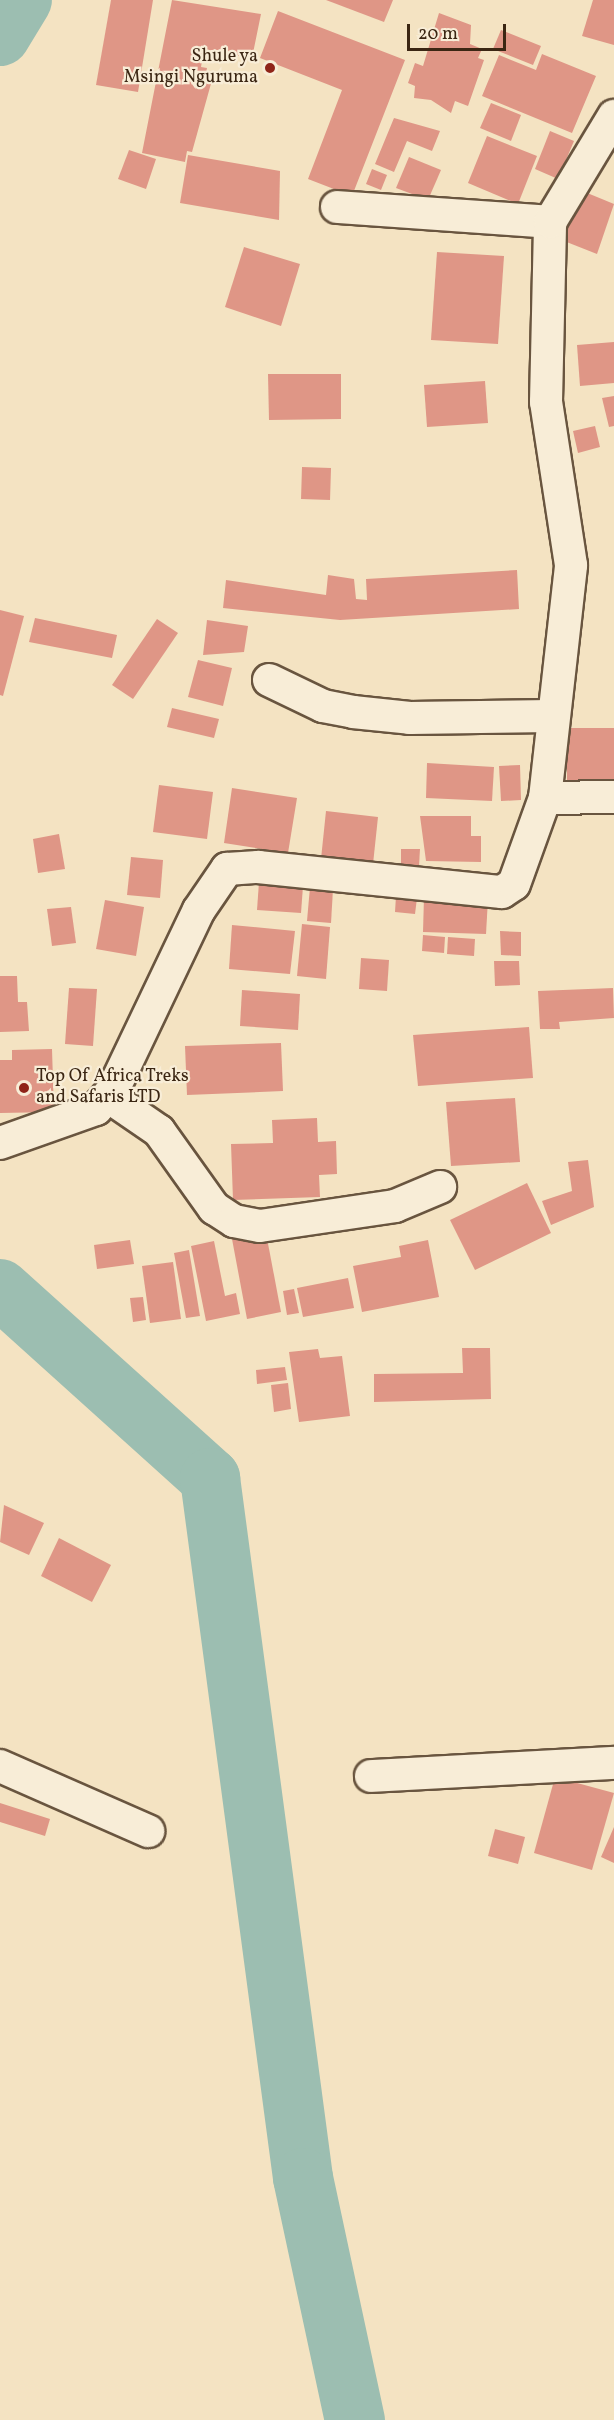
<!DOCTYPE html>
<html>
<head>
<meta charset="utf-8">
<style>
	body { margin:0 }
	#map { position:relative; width:614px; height:2420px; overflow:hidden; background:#f4e3c2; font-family:Vollkorn,serif }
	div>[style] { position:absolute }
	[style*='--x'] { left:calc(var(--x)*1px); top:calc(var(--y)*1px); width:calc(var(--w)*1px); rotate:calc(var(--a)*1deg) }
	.river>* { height:60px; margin:-30px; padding:0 30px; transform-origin:30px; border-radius:30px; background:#9cbeb1 }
	.building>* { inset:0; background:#df9686 }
	.roads { filter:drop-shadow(2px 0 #69553f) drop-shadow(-2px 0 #69553f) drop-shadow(0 2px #69553f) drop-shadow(0 -2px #69553f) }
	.street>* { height:32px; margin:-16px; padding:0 16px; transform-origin:16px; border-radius:16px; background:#f8edd7 }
	.dots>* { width:16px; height:16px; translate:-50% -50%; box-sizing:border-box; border:3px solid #f8edd7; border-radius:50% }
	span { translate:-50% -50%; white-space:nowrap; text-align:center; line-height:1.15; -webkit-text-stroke:4.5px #f8edd7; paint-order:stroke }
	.poi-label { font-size:18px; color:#3b2613 }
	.right { translate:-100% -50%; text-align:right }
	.left { translate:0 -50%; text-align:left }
	.scale { position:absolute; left:407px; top:24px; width:99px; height:27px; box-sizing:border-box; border:3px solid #3b2613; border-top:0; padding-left:8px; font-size:18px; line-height:21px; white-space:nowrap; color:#3b2613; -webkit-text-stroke:4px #f8edd7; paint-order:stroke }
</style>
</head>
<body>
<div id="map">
	<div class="river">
		<div style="--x:0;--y:36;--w:42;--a:-58.6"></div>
		<div style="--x:0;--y:1289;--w:283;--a:42"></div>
		<div style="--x:210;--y:1478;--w:706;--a:82.43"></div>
		<div style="--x:303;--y:2178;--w:248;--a:77.9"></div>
	</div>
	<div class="building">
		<div style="clip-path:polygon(111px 0,153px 0,138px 92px,96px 85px)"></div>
		<div style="clip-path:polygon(172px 0,261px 14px,252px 58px,204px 49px,201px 67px,207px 68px,205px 78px,212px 80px,192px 152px,187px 151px,185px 162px,142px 153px)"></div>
		<div style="clip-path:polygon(326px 0,393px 0,384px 22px)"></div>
		<div style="clip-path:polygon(593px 0,614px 0,614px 45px,582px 36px)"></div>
		<div style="clip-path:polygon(278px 11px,405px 60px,352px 196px,308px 179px,342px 90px,260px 58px)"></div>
		<div style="clip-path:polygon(439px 13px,471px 25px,470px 44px,482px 49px,478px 58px,484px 60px,468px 106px,455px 101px,451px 113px,431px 100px,414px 98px,415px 86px,408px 83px,415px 63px,423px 66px)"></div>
		<div style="clip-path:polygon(501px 30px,541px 46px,533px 65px,493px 49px)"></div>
		<div style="clip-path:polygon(542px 54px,596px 76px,572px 133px,482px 96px,499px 55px,536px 70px)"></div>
		<div style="clip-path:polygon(491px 103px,521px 115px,511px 141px,480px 128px)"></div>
		<div style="clip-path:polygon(394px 118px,440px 131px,432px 151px,407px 141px,394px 172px,375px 164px)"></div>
		<div style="clip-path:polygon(550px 131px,574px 141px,558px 179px,535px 169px)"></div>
		<div style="clip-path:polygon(487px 136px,537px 156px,518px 204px,468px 183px)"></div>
		<div style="clip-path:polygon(129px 150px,156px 159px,146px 189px,118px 179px)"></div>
		<div style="clip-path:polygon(188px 155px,280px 171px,279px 220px,180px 203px)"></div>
		<div style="clip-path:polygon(409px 157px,441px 170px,428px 200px,396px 188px)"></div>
		<div style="clip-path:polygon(372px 169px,387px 175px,381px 190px,366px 184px)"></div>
		<div style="clip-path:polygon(580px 190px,614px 204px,597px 254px,559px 239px)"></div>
		<div style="clip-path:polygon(244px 247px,300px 264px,281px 326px,225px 307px)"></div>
		<div style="clip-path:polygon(437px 252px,504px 256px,498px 344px,431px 340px)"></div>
		<div style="clip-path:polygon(614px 342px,614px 383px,580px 386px,577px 345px)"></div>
		<div style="clip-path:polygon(268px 374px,341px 374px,341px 419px,269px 420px)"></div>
		<div style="clip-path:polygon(485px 381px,488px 423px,427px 427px,424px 385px)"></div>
		<div style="clip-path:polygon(614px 396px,614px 426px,609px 427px,602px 398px)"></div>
		<div style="clip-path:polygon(595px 426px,600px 447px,578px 453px,573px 431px)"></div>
		<div style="clip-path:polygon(302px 467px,331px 468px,330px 500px,301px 499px)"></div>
		<div style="clip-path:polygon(517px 570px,519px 609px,340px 620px,223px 608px,226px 580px,326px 595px,328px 575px,354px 579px,356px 599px,367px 600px,366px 579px)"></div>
		<div style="clip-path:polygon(0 610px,24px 616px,3px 696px,0 695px)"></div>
		<div style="clip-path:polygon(35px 618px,117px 635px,112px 658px,29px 642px)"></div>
		<div style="clip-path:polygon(157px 619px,178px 633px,133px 699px,112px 685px)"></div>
		<div style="clip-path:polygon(207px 620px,248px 626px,244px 652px,203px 655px)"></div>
		<div style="clip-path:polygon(198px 660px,232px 668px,223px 706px,188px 697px)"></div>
		<div style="clip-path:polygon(172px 708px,219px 719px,214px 738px,167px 727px)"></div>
		<div style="clip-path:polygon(567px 728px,614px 728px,614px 789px,567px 789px)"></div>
		<div style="clip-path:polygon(427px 763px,494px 767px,492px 801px,426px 798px)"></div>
		<div style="clip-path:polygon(520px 765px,521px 800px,501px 801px,499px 766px)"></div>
		<div style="clip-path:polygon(159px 785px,213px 792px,207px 839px,153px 832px)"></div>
		<div style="clip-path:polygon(232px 788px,297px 798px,288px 853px,224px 843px)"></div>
		<div style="clip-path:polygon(326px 811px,378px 817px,373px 864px,321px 859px)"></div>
		<div style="clip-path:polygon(420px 816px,471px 816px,471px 836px,481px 836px,481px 862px,426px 861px)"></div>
		<div style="clip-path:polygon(59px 834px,65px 869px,38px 873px,33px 839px)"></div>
		<div style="clip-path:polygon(401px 849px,420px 849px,419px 866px,401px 866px)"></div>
		<div style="clip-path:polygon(131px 857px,163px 860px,160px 898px,127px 895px)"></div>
		<div style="clip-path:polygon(259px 882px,303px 886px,301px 913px,257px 910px)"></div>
		<div style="clip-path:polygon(310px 887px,333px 889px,331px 923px,307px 921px)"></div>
		<div style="clip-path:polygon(396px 896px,417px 898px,415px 914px,395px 912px)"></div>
		<div style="clip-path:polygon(424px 897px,488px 899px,486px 934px,423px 932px)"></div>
		<div style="clip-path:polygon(105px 900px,144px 907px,136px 956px,96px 949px)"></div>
		<div style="clip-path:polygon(71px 907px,76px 943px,52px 946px,47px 909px)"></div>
		<div style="clip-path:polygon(302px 924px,330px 927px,326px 979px,297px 976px)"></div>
		<div style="clip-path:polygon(232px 925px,295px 931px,290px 974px,229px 969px)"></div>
		<div style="clip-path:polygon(500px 931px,521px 932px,521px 956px,501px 955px)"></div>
		<div style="clip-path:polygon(423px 935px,445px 937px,444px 953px,422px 951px)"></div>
		<div style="clip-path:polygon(448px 937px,475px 939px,474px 956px,447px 954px)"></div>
		<div style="clip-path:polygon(361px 958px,389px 960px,387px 991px,359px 989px)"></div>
		<div style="clip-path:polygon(494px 961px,519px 961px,520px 985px,495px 986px)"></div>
		<div style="clip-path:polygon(0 976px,17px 976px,18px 1002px,27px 1002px,29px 1031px,0 1032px)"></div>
		<div style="clip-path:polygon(69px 988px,97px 989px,93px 1046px,65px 1044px)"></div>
		<div style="clip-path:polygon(613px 988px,614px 1018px,559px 1022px,560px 1029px,540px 1029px,538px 991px)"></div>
		<div style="clip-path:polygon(242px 990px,300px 994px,298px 1030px,240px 1026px)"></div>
		<div style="clip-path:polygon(529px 1027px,533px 1078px,418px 1086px,413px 1035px)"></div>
		<div style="clip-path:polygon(281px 1043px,283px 1091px,187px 1095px,185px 1046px)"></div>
		<div style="clip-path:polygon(52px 1049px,54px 1112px,0 1113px,0 1060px,12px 1060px,12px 1050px)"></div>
		<div style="clip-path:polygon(515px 1098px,520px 1162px,451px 1166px,446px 1102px)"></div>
		<div style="clip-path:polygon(317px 1118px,318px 1142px,336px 1141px,337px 1174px,319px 1175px,320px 1197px,233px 1200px,231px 1144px,273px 1143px,272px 1120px)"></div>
		<div style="clip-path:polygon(588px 1160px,594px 1207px,551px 1225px,542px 1201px,572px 1191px,568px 1162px)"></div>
		<div style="clip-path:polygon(527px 1183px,551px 1233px,475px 1270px,450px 1220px)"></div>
		<div style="clip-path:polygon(266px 1233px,281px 1312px,247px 1319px,232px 1239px)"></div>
		<div style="clip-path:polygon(130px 1240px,134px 1264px,97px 1269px,94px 1245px)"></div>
		<div style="clip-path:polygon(428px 1240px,439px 1297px,362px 1312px,353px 1266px,401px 1257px,399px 1246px)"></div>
		<div style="clip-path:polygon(214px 1241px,225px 1296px,236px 1293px,240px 1314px,206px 1321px,191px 1246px)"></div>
		<div style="clip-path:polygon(189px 1250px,200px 1316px,186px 1318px,174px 1253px)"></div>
		<div style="clip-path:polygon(173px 1262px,181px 1319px,150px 1323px,142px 1266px)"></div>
		<div style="clip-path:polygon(348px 1278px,354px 1308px,303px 1317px,297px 1288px)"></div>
		<div style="clip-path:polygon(294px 1289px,299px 1313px,287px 1315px,283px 1291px)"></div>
		<div style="clip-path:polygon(143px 1297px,146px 1320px,133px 1322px,130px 1298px)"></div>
		<div style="clip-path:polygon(462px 1348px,490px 1348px,491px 1399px,374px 1402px,374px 1374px,463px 1373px)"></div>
		<div style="clip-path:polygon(318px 1349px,320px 1358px,342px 1356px,350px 1416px,299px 1422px,289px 1352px)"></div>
		<div style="clip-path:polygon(285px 1367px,287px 1380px,257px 1384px,256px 1370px)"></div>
		<div style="clip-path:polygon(288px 1383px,291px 1409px,274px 1412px,271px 1385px)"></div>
		<div style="clip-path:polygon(4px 1505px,44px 1523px,29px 1555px,0 1542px)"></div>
		<div style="clip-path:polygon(59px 1538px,111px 1565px,92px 1602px,41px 1576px)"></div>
		<div style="clip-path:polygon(555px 1777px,614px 1793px,592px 1870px,534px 1853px)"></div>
		<div style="clip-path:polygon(0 1803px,50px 1819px,45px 1836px,0 1822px)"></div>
		<div style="clip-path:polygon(614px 1827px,614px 1863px,601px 1857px)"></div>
		<div style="clip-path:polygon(495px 1829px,525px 1837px,518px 1864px,488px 1856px)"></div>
	</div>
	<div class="roads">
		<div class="street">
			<div style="--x:337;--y:207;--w:214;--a:4"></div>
			<div style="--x:269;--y:680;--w:60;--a:25.7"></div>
			<div style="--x:323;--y:706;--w:31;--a:11"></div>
			<div style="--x:353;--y:712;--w:57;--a:6"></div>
			<div style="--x:410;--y:718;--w:141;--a:-0.8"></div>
			<div style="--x:545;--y:798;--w:69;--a:-0.8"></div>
			<div style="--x:108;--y:1096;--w:62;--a:34.5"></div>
			<div style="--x:159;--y:1131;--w:95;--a:54.5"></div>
			<div style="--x:214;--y:1208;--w:24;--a:33"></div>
			<div style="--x:234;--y:1221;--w:26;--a:11"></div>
			<div style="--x:260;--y:1226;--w:136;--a:-8.4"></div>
			<div style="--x:395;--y:1206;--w:49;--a:-22.9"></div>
			<div style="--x:0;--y:1143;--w:102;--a:-19.5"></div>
			<div style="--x:96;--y:1109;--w:25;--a:-48"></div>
			<div style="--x:113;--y:1090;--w:199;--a:-64.5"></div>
			<div style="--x:199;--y:910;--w:50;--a:-55.7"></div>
			<div style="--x:227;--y:869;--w:31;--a:-4"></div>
			<div style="--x:258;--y:867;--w:245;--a:5.9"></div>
			<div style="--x:502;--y:892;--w:14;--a:-34"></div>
			<div style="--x:514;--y:884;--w:91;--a:-70.2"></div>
			<div style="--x:545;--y:798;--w:234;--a:-83.6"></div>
			<div style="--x:571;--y:565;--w:165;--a:-98.7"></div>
			<div style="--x:546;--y:402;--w:180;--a:-88.7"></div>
			<div style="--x:550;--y:222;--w:124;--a:-58.9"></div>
			<div style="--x:0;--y:1766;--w:162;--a:23.7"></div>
			<div style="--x:371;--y:1776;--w:243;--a:-3.1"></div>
		</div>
	</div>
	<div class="dots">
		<div style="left:270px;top:68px;background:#8f2418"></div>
		<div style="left:24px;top:1088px;background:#8f2418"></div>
	</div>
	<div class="poi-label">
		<span class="right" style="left:258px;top:68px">Shule ya<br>Msingi Nguruma</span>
		<span class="left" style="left:36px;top:1088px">Top Of Africa Treks<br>and Safaris LTD</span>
	</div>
	<div class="scale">20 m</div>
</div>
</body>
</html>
